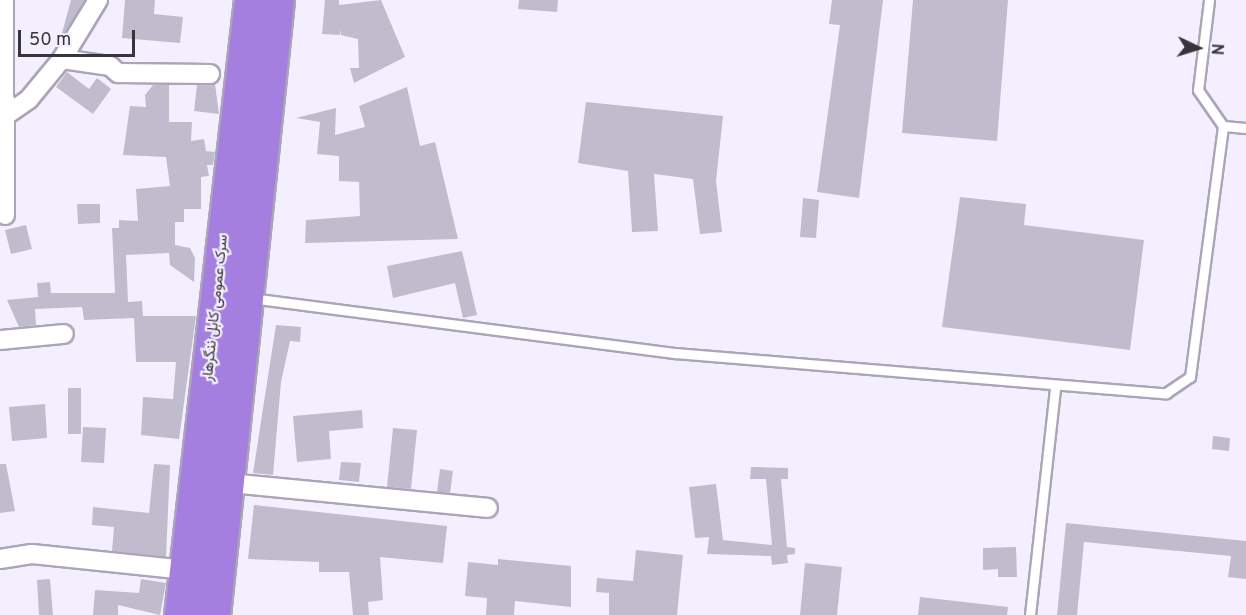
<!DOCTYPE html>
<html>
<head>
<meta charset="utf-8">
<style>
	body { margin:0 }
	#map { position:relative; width:1246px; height:615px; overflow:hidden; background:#f4efff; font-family:Overpass,Vazirmatn,sans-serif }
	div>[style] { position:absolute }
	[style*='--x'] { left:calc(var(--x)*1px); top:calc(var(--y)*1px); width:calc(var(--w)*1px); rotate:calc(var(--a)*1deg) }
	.building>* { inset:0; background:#c1bbce }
	.roads { filter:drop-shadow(2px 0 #aba5b7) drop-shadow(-2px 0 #aba5b7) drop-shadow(0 2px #aba5b7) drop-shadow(0 -2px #aba5b7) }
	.lane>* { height:9px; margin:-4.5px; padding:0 4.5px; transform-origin:4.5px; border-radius:4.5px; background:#fff }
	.street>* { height:18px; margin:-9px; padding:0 9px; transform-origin:9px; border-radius:9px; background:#fff }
	.highway>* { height:33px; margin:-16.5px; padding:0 16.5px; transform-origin:16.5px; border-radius:16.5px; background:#a57fe0 }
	span { translate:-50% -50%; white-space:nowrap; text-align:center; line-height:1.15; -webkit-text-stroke:4.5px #f4efff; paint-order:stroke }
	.street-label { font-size:15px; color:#37353c }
	.north { position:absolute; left:1168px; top:18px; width:60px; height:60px; -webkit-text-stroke:4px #f4efff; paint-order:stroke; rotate:94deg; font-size:16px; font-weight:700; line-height:24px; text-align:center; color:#37353c }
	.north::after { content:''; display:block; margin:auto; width:21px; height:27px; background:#37353c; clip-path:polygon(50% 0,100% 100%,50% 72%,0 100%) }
	.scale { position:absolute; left:18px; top:30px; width:117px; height:27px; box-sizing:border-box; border:3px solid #37353c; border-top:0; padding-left:8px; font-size:18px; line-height:21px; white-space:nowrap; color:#37353c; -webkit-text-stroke:4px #f4efff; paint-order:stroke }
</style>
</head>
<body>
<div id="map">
	<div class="building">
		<div style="clip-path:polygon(71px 0,85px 0,64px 34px,62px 33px)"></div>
		<div style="clip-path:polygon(125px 0,155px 0,154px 14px,183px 17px,180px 43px,122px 38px)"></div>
		<div style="clip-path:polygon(325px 0,339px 0,339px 5px,381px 0,405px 57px,354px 83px,350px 68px,359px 68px,358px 39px,341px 35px,340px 29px,340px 35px,322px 34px)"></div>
		<div style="clip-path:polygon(519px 0,558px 0,557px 12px,518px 9px)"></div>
		<div style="clip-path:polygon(832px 0,883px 0,859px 198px,817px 192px,840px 25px,829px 24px)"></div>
		<div style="clip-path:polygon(913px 0,1008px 0,997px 141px,902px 133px)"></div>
		<div style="clip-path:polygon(67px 72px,89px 89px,97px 78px,111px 89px,93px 114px,56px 87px)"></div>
		<div style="clip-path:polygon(215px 84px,219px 114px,194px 111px,197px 85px)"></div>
		<div style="clip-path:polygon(153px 85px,169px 85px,169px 122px,192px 122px,191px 141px,204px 139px,206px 151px,215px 152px,213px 165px,207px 165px,209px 176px,201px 177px,201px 209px,184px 209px,184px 222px,175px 222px,175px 245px,190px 248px,195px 258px,194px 282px,170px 265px,169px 253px,126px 255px,128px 302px,142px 301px,143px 316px,196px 316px,179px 439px,141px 435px,143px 397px,173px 399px,176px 362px,136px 362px,134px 318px,84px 320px,82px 307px,35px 309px,36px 325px,19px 327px,7px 300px,38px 297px,37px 283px,50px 282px,51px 293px,115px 293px,112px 228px,119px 228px,119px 220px,138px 221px,136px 189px,170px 186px,166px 157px,123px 155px,130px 106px,146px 107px,145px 95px)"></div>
		<div style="clip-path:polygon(407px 87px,420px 146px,435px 142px,458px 239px,305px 243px,306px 220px,360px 216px,359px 182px,339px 181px,339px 156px,317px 154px,320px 122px,296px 118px,336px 108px,335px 135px,365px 127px,359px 106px)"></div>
		<div style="clip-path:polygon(586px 102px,723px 116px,716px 181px,722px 232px,700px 234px,693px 179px,654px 174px,658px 231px,632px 232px,628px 171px,578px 163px)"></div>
		<div style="clip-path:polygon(960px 197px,1026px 204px,1024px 225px,1144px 240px,1130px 350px,942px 327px)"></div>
		<div style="clip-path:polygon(803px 198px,819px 200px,816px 238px,800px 237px)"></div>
		<div style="clip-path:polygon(77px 204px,100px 204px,100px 223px,78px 224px)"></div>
		<div style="clip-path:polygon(26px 225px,32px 249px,11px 254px,5px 230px)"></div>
		<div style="clip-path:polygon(462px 251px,477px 315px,463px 318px,455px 283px,393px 298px,387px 266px)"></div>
		<div style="clip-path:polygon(276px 325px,301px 327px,300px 342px,290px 341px,281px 382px,273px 475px,253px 473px)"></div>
		<div style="clip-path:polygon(68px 388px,81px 388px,81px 434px,68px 434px)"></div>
		<div style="clip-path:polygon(45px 404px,47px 438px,12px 441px,9px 407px)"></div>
		<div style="clip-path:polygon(362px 410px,363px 428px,329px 431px,331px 459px,297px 462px,293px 416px)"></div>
		<div style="clip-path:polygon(83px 427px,106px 428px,104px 463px,81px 462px)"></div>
		<div style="clip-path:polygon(393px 428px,417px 430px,411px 489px,387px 487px)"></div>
		<div style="clip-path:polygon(1213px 436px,1230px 438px,1229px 451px,1212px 449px)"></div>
		<div style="clip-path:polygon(341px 462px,361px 463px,359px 482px,339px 480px)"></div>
		<div style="clip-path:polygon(0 464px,6px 464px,15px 511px,0 513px)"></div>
		<div style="clip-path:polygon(154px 464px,170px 465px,166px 557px,112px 551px,114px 527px,92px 525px,93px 507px,149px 513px)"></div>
		<div style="clip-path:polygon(751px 467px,788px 468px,788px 479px,781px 479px,787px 547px,795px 548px,795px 554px,787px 555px,788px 563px,772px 565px,771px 556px,707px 554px,709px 537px,695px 538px,689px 487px,716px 484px,723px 540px,772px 545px,766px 479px,750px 479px)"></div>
		<div style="clip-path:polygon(440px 469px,453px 471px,450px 493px,437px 492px)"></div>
		<div style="clip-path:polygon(254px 505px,447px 526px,443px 563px,380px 557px,383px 600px,368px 602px,369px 615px,353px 615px,349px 572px,319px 572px,319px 562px,248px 559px)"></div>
		<div style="clip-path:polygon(1066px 523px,1246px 541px,1246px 579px,1228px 577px,1231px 556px,1084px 542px,1077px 615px,1057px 615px)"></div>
		<div style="clip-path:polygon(1016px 547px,1017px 577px,998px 577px,998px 569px,983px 570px,983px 548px)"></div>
		<div style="clip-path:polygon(636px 550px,683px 555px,677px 615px,609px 615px,609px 593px,596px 592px,597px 578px,633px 581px)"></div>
		<div style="clip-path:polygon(498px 559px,571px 566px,571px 607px,515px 601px,514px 615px,486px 615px,487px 598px,465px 596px,468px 562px,498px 565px)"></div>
		<div style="clip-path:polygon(805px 563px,842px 567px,837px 615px,800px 615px)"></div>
		<div style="clip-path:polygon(50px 579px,53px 615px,39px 615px,37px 580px)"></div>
		<div style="clip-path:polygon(141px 579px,166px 583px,160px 615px,118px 605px,118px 615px,93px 615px,95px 590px,139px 593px)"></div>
		<div style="clip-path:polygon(920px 597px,1008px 607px,1007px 615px,918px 615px)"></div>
	</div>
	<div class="roads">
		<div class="lane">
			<div style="--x:1223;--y:126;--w:23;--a:5"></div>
			<div style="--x:251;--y:298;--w:428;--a:7.4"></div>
			<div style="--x:675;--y:353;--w:493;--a:4.7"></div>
			<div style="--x:1166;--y:393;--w:29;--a:-34"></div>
			<div style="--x:1190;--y:377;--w:253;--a:-82.5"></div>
			<div style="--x:1223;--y:126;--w:44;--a:-124.8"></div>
			<div style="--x:1198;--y:90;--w:91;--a:-83"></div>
			<div style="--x:1030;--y:615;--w:229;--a:-83.7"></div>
		</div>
		<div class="street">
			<div style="--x:4;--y:0;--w:215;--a:89.7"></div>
			<div style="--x:62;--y:59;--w:49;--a:8.3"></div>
			<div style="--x:110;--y:66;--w:11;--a:41"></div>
			<div style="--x:118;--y:73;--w:92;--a:0.6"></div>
			<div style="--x:5;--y:116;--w:29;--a:-35"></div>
			<div style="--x:29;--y:99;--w:52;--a:-50.5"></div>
			<div style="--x:62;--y:59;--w:69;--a:-58.6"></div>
			<div style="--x:0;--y:340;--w:64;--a:-5.4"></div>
			<div style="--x:219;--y:482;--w:270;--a:5.5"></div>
			<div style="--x:0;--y:559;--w:32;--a:-9"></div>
			<div style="--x:32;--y:554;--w:155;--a:5.9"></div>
		</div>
		<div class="highway">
			<div style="--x:181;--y:615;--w:619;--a:-83.51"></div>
			<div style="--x:213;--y:615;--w:618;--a:-84.06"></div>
		</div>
	</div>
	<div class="street-label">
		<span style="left:216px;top:308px;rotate:-84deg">سرک عمومی کابل ننگرهار</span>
	</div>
	<div class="north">N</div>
	<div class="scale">50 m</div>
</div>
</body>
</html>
